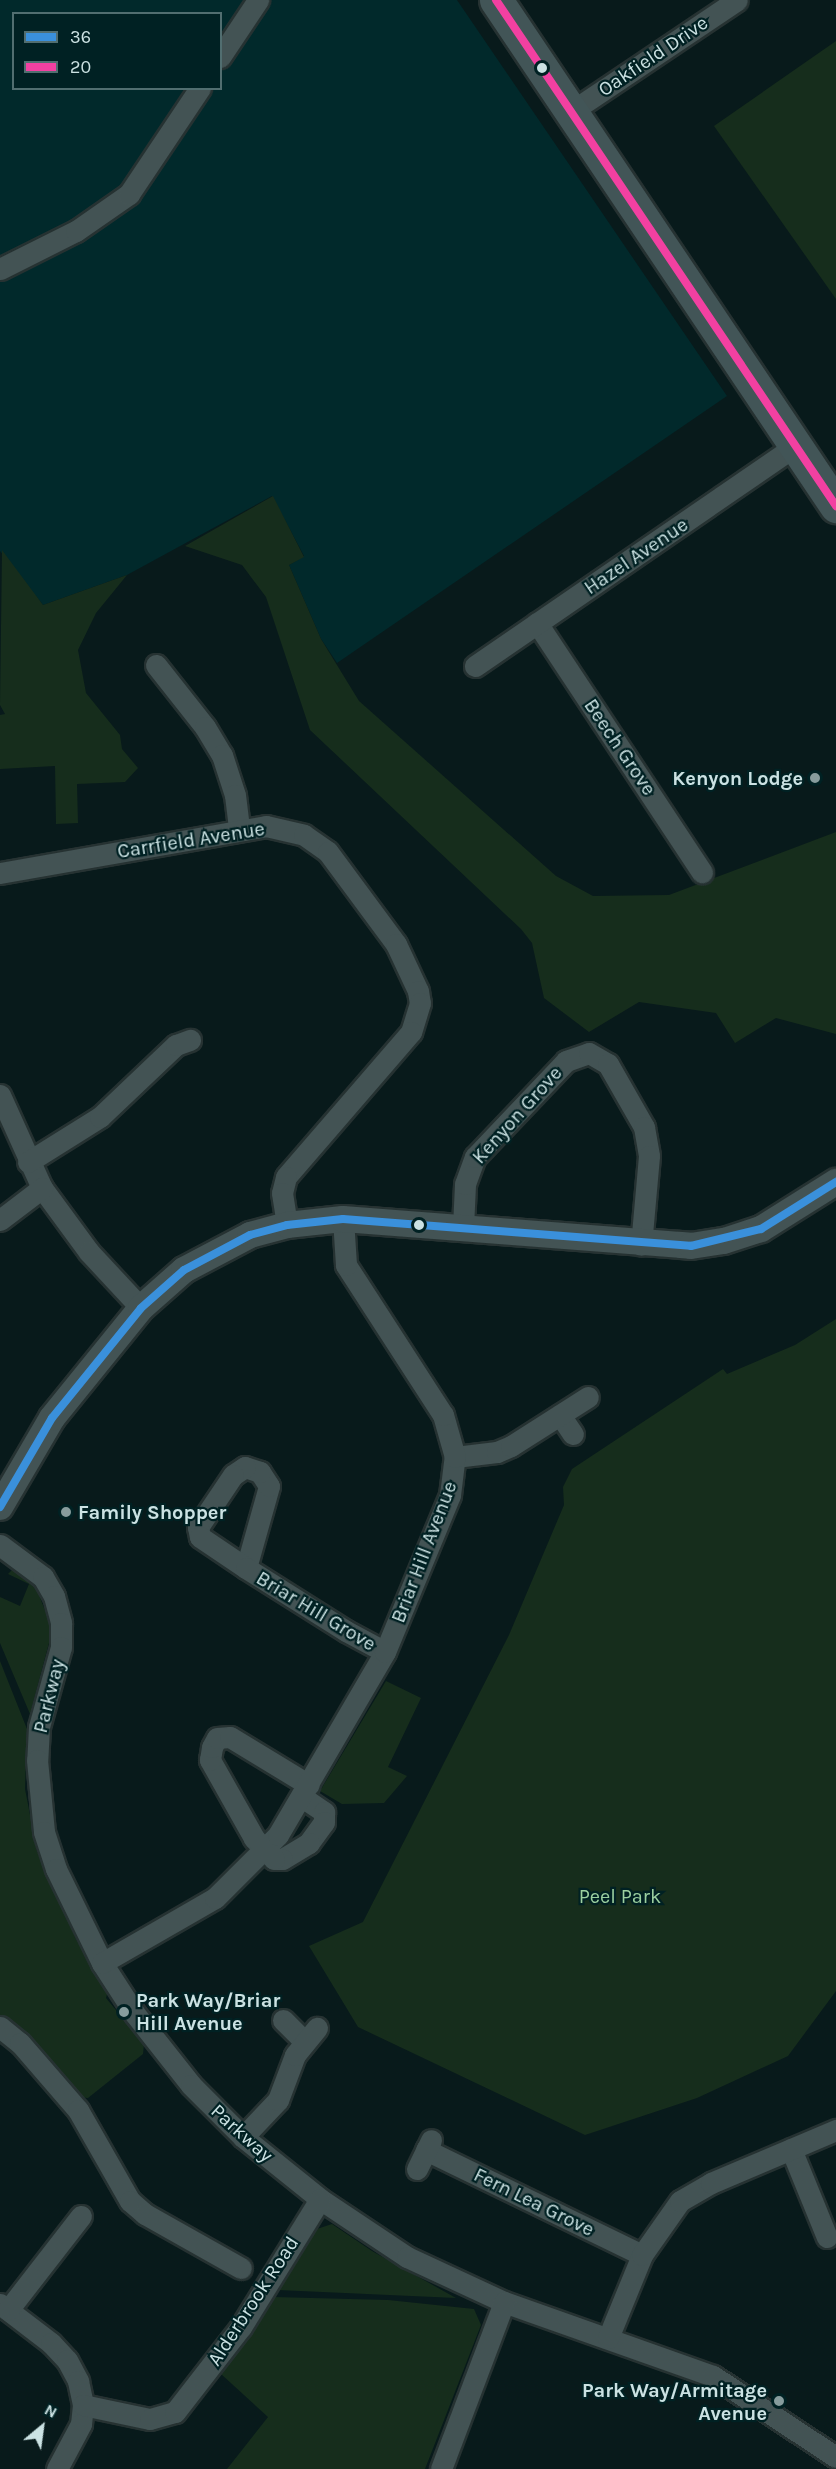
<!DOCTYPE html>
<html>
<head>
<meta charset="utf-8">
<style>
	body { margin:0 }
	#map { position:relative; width:836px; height:2469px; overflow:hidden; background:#081a1b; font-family:Karla,sans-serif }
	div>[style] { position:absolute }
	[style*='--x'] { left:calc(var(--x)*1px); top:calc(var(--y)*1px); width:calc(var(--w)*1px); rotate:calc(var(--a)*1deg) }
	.built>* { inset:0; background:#01292b }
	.green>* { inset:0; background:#162d1c }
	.roads { filter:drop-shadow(2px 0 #263232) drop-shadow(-2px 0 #263232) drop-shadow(0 2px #263232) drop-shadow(0 -2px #263232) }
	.minor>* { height:21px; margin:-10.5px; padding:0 10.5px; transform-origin:10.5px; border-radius:10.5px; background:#435354 }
	.tertiary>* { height:26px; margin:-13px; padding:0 13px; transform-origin:13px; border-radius:13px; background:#435354 }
	.primary>* { height:33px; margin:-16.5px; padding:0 16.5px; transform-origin:16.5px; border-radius:16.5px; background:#425557 }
	.bus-1>* { height:8px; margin:-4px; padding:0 4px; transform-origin:4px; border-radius:4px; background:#3a90db }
	.bus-2>* { height:8px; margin:-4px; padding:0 4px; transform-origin:4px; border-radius:4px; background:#f240a1 }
	.dots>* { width:16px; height:16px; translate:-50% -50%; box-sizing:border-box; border:3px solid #002123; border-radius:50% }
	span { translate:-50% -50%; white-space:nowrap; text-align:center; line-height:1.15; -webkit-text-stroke:4.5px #002123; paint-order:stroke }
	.street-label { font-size:20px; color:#cbe2e3 }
	.poi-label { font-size:20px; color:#cbe2e3; font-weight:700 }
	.right { translate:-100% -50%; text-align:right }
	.left { translate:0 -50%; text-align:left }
	.park-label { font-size:20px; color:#9bd0a0 }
	.legend { position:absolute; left:12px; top:12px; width:210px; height:78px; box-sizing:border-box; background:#002123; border:2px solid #516e70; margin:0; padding:8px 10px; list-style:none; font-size:18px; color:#cbe2e3 }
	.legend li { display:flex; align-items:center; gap:12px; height:30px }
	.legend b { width:30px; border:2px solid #516e70 }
	.north { position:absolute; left:12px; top:2397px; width:60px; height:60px; -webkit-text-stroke:4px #002123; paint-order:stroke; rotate:29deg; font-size:16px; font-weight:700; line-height:24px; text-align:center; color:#cbe2e3 }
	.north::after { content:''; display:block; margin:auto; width:21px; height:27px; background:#cbe2e3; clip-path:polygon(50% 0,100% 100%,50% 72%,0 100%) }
</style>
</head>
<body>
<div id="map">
	<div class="built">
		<div style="clip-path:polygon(evenodd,0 0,457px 0,727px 396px,337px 663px,321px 639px,289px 565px,304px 556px,272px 496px,127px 575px,43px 605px,0 551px,0 0,14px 14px,220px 14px,220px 88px,14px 88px,14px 14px)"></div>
	</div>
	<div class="green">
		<div style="clip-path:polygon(836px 41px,836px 299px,714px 126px)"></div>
		<div style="clip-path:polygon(273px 496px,304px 557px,289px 565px,321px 639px,359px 701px,556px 876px,593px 896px,669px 895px,836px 832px,836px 1034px,776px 1018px,735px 1043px,716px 1013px,639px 1002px,589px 1032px,544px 998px,532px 943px,521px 929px,310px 730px,266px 597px,242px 565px,185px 546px)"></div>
		<div style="clip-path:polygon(2px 550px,43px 605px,127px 575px,96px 613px,78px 650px,86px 693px,120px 735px,122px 749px,138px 768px,125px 782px,77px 784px,78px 823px,56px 824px,55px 766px,0 769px,0 715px,5px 714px,0 705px)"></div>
		<div style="clip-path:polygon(836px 1319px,836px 1991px,788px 2056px,697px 2098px,585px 2135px,358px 2027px,309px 1946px,363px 1922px,509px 1635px,564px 1505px,563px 1487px,572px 1469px,723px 1369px,727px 1374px,795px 1345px)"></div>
		<div style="clip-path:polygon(16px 1566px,35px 1585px,50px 1623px,49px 1643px,30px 1714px,0 1643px,0 1597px,20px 1606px,29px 1584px,8px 1574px)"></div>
		<div style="clip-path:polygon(0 1661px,27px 1729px,25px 1789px,37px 1851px,77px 1941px,108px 1991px,106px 1998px,144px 2044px,143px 2054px,88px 2098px,77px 2097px,0 2017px)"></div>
		<div style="clip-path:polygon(386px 1681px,421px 1698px,388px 1767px,407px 1776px,384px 1803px,342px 1804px,320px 1791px)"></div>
		<div style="clip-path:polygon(332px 2224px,372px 2251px,456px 2298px,278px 2290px,317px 2229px)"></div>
		<div style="clip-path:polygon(274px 2297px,388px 2300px,474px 2309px,481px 2325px,425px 2469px,227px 2469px,268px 2417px,221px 2374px)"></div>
	</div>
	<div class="roads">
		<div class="minor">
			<div style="--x:220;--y:57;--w:69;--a:-56.3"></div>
			<div style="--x:569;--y:113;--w:202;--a:-33.9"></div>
			<div style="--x:0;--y:269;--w:85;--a:-26.6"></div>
			<div style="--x:76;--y:231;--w:65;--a:-34.9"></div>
			<div style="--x:129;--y:194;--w:128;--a:-56.2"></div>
			<div style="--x:537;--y:623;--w:299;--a:56.5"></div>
			<div style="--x:156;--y:665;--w:79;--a:51.7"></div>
			<div style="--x:205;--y:727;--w:33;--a:59"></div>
			<div style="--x:222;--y:755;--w:42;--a:72"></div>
			<div style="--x:235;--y:795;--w:35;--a:83"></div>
			<div style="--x:475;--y:666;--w:390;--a:-34.5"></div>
			<div style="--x:0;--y:873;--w:270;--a:-10"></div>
			<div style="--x:266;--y:826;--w:39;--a:13"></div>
			<div style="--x:304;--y:835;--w:29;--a:35"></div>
			<div style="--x:328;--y:852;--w:114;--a:53.5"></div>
			<div style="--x:396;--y:944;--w:52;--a:64.9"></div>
			<div style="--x:418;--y:991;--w:12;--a:81"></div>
			<div style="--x:420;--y:1003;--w:30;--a:107"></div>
			<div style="--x:411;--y:1032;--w:191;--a:130.8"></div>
			<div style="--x:286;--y:1177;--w:16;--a:104"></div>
			<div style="--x:282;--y:1193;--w:32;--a:81"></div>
			<div style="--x:0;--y:1095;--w:102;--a:65.7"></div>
			<div style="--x:42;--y:1188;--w:79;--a:53.7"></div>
			<div style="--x:89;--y:1252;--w:76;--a:47.1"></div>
			<div style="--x:28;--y:1162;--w:85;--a:-32"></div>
			<div style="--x:100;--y:1117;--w:105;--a:-43.5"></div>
			<div style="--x:176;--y:1045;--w:15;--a:-20"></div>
			<div style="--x:0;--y:1220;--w:53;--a:-37.3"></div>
			<div style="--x:463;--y:1227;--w:43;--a:-87.3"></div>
			<div style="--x:465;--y:1184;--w:29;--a:-70"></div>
			<div style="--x:475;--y:1157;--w:132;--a:-46.5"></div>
			<div style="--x:566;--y:1061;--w:24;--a:-19"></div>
			<div style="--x:589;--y:1053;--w:22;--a:30"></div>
			<div style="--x:608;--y:1064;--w:73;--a:60.3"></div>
			<div style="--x:644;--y:1127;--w:29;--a:80"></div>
			<div style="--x:649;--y:1156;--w:89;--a:95.1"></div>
			<div style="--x:560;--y:1415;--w:23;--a:56"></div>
			<div style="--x:455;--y:1457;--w:42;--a:-6.8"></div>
			<div style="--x:497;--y:1452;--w:15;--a:-23"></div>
			<div style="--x:511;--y:1446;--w:91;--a:-32.5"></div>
			<div style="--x:0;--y:1545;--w:54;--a:36.7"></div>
			<div style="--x:43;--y:1577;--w:22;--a:60"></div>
			<div style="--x:54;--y:1596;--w:28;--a:75"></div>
			<div style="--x:61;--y:1623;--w:24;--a:90"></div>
			<div style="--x:61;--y:1647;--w:83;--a:105.4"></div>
			<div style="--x:39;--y:1727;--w:33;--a:93"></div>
			<div style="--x:37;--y:1760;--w:72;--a:84.4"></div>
			<div style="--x:44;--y:1832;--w:39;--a:72"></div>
			<div style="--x:56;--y:1869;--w:105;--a:63.9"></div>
			<div style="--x:102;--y:1963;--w:61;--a:57.1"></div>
			<div style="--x:135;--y:2014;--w:90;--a:51.7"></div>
			<div style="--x:191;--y:2085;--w:74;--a:45"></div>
			<div style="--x:243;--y:2137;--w:99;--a:38.8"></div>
			<div style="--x:320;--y:2199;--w:105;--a:33.7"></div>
			<div style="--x:407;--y:2257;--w:107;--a:24.9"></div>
			<div style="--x:504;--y:2302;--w:222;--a:19.5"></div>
			<div style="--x:713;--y:2376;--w:147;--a:33.4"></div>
			<div style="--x:246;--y:1568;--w:85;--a:-74.3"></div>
			<div style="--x:269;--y:1486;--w:17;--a:-123"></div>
			<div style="--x:260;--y:1472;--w:16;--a:-162"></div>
			<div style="--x:245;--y:1467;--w:14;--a:146"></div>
			<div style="--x:233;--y:1475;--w:63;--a:123.9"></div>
			<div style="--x:198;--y:1527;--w:10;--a:79"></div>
			<div style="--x:200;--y:1537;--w:55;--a:34"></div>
			<div style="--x:246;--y:1568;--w:118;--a:32.2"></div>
			<div style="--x:346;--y:1631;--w:44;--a:28.3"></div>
			<div style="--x:302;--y:1797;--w:27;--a:34"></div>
			<div style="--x:324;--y:1812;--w:10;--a:90"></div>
			<div style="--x:324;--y:1822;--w:26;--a:126"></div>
			<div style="--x:309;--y:1843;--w:31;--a:149"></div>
			<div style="--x:282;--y:1859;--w:8;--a:180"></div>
			<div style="--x:274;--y:1859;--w:29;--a:-134"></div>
			<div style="--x:254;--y:1838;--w:90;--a:-119.4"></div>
			<div style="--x:210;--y:1760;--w:13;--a:-81"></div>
			<div style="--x:212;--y:1747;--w:10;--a:-61"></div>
			<div style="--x:217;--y:1738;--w:13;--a:-4"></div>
			<div style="--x:230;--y:1737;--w:92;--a:31.3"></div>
			<div style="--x:102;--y:1963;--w:130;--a:-29.9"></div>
			<div style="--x:215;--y:1898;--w:89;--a:-45"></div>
			<div style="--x:278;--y:1835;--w:212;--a:-59.7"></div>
			<div style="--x:385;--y:1652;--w:170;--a:-67.5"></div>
			<div style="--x:450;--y:1495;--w:38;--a:-83"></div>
			<div style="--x:455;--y:1457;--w:44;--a:-105.9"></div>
			<div style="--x:443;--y:1415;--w:179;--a:-122.9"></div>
			<div style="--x:346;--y:1265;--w:46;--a:-93.7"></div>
			<div style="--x:283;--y:2020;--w:31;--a:45"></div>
			<div style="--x:0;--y:2027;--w:26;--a:39"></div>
			<div style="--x:20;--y:2043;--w:89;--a:49.1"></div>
			<div style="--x:78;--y:2110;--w:105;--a:60.3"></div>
			<div style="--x:130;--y:2201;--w:20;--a:41"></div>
			<div style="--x:145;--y:2214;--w:110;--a:29.4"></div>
			<div style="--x:243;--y:2137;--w:51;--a:-46.6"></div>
			<div style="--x:278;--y:2100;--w:48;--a:-69.3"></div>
			<div style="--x:295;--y:2055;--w:35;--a:-51"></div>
			<div style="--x:791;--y:2149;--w:95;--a:67.8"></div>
			<div style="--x:426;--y:2150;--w:240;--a:25.9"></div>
			<div style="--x:417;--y:2169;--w:32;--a:-64"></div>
			<div style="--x:0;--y:2304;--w:64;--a:37.4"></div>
			<div style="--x:51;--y:2343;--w:23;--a:47"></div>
			<div style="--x:67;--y:2360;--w:24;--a:62"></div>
			<div style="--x:78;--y:2381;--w:25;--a:78"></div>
			<div style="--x:83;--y:2405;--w:19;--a:96"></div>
			<div style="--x:81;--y:2424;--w:51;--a:118.1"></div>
			<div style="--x:8;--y:2310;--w:119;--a:-52.2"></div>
			<div style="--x:608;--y:2338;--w:90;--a:-67.7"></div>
			<div style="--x:642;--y:2255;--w:66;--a:-54.9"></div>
			<div style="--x:680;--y:2201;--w:36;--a:-30"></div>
			<div style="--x:711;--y:2183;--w:136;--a:-23"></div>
			<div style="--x:83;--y:2405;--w:68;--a:11.8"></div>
			<div style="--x:150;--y:2419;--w:26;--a:-16"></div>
			<div style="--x:175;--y:2412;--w:108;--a:-52.2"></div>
			<div style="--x:241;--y:2327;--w:150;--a:-58.3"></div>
			<div style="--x:441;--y:2469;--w:178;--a:-69.3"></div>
		</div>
		<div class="tertiary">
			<div style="--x:0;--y:1507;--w:103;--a:-59.7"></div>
			<div style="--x:52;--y:1418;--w:141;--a:-51"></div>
			<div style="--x:141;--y:1308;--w:57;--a:-41.5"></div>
			<div style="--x:184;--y:1270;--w:75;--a:-27.9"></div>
			<div style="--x:250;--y:1235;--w:38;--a:-15"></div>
			<div style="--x:287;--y:1225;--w:56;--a:-6.1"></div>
			<div style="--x:343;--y:1219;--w:349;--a:4.4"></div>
			<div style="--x:691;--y:1246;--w:33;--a:-9"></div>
			<div style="--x:724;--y:1241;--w:39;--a:-18"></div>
			<div style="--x:761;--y:1229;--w:89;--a:-32.1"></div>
		</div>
		<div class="primary">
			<div style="--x:496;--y:0;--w:610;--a:56.1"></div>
		</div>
	</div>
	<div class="bus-1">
		<div style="--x:0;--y:1507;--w:103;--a:-59.7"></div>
		<div style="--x:52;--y:1418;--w:141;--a:-51"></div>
		<div style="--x:141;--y:1308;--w:57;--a:-41.5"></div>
		<div style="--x:184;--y:1270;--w:75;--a:-27.9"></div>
		<div style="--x:250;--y:1235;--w:38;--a:-15"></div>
		<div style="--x:287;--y:1225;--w:56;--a:-6.1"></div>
		<div style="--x:343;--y:1219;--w:349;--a:4.4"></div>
		<div style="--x:691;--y:1246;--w:72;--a:-13.7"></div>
		<div style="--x:761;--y:1229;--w:89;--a:-32.1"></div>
	</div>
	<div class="bus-2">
		<div style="--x:496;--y:0;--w:610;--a:56.1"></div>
	</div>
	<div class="dots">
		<div style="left:542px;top:68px;background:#cbe2e3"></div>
		<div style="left:815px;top:778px;background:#879c9d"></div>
		<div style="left:419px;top:1225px;background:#cbe2e3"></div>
		<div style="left:66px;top:1512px;background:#879c9d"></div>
		<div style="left:124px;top:2012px;background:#879c9d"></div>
		<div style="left:779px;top:2401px;background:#879c9d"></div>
	</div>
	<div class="street-label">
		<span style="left:653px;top:56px;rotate:-34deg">Oakfield Drive</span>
		<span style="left:636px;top:556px;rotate:-34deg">Hazel Avenue</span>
		<span style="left:620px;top:747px;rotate:56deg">Beech Grove</span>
		<span style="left:191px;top:840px;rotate:-9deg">Carrfield Avenue</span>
		<span style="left:517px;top:1115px;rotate:-48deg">Kenyon Grove</span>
		<span style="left:424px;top:1552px;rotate:-69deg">Briar Hill Avenue</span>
		<span style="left:316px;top:1611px;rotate:31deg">Briar Hill Grove</span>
		<span style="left:49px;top:1696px;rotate:-76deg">Parkway</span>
		<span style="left:242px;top:2133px;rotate:42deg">Parkway</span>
		<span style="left:534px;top:2202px;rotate:26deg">Fern Lea Grove</span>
		<span style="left:253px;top:2301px;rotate:-57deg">Alderbrook Road</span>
	</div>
	<div class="poi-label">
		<span class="right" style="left:803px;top:778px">Kenyon Lodge</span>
		<span class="left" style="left:78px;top:1512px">Family Shopper</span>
		<span class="left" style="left:136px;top:2012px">Park Way/Briar<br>Hill Avenue</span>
		<span class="right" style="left:767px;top:2402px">Park Way/Armitage<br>Avenue</span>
	</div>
	<div class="park-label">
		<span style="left:620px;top:1896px">Peel Park</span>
	</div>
	<ul class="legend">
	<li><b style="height:8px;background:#3a90db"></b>36</li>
	<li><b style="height:8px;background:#f240a1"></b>20</li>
	</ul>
	<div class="north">N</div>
</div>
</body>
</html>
